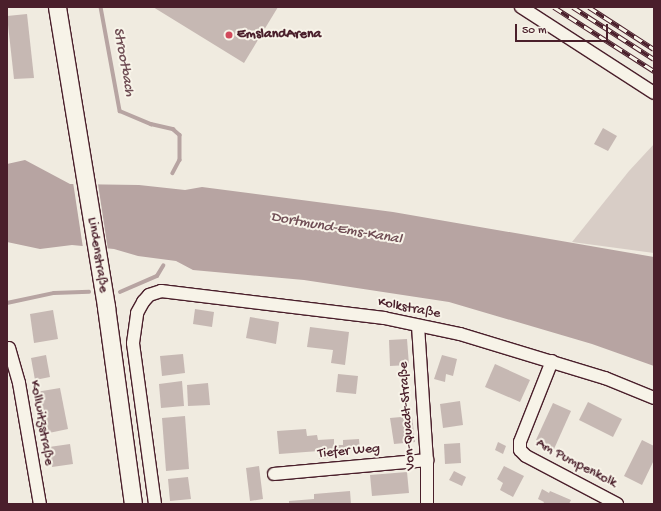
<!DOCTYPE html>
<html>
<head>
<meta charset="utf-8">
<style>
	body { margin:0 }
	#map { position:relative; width:661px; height:511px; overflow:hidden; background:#f0ebe0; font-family:"Gochi Hand",sans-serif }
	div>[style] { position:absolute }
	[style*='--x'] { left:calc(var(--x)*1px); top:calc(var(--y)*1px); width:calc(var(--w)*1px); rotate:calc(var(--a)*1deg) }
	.green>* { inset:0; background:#d8cdc6 }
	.water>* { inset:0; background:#b7a4a2 }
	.pier>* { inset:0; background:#f0ebe0 }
	.stream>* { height:3.5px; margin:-1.75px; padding:0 1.75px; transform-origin:1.75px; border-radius:1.75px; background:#b7a4a2 }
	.building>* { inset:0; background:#c6b8b3 }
	.roads { filter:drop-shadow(1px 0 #4a1f2b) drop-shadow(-1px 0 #4a1f2b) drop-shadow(0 1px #4a1f2b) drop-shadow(0 -1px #4a1f2b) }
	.street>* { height:12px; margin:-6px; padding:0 6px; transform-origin:6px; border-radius:6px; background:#f7f3e8 }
	.secondary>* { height:17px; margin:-8.5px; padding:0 8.5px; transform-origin:8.5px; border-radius:8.5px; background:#f7f3e8 }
	.rail>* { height:4.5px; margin-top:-2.25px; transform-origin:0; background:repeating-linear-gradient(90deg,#f7f3e8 0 9px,#4a1f2b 0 18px); box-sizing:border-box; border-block:1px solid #4a1f2b }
	.dots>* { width:11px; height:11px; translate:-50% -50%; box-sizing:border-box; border:2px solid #f7f3e8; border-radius:50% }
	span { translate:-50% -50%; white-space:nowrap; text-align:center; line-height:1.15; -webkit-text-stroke:4px #f7f3e8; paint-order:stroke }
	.poi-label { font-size:14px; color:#4a1f2b; font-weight:700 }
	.left { translate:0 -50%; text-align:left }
	.street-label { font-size:14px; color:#4a1f2b }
	.water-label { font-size:15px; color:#704e55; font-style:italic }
	.frame { position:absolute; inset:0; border:8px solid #4a1f2b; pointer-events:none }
	.scale { position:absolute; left:515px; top:24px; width:93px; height:18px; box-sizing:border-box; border:2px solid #4a1f2b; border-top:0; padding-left:5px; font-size:12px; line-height:14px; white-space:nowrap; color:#4a1f2b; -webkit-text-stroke:3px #f7f3e8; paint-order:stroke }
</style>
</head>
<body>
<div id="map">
	<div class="green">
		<div style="clip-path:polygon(654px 144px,654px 253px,572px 242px,629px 171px)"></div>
	</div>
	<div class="water">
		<div style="clip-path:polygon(25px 160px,70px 184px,139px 185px,185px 190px,202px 187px,393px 212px,654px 257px,654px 366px,592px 344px,449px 302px,304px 280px,193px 270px,176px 261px,138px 256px,114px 249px,72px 245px,40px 249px,7px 242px,7px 164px)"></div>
	</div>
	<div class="pier">
		<div style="clip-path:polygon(73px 182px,98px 184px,108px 250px,83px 248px)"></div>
	</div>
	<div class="stream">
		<div style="--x:101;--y:7;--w:106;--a:79.6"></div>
		<div style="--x:120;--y:111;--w:34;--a:23"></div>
		<div style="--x:151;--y:124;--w:23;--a:13"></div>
		<div style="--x:173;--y:129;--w:9;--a:41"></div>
		<div style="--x:180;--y:135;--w:25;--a:90"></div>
		<div style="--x:180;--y:160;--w:15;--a:118"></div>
		<div style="--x:120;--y:292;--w:40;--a:-23.4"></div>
		<div style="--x:157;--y:276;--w:12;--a:-59"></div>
		<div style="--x:7;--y:303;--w:48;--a:-12"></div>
		<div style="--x:54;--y:293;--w:35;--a:-2"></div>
	</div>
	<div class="building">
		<div style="clip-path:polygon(153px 7px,278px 7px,244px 63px)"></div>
		<div style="clip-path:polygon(27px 14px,34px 78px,14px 79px,7px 16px)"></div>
		<div style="clip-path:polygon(603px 128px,617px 136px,608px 151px,594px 144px)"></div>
		<div style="clip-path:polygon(195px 309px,214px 312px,212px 327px,193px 324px)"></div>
		<div style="clip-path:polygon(53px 310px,58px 339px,34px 343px,30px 314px)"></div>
		<div style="clip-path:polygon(250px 317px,279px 322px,276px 344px,246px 338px)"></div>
		<div style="clip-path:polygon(310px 327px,349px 332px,345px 365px,331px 363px,333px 350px,307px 347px)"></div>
		<div style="clip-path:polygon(407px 339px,409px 365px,390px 366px,389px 340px)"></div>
		<div style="clip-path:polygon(183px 354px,185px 373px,162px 376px,160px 356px)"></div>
		<div style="clip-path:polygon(46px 355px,50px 377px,35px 380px,31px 358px)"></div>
		<div style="clip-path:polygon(442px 355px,457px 359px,453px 376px,446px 374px,445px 382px,434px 379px)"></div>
		<div style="clip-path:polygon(495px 364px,530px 380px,520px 402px,485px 387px)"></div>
		<div style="clip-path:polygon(338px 374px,358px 376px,356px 394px,336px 392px)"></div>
		<div style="clip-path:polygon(182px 381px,184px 406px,161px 408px,159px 384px)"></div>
		<div style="clip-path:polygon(208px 383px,210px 405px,188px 406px,187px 385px)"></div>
		<div style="clip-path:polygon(60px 388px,68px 429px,44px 434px,36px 392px)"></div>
		<div style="clip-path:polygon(460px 401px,463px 425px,443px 428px,440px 404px)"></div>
		<div style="clip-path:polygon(588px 402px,622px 419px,613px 437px,579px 420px)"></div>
		<div style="clip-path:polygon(553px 403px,571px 411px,554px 449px,536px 440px)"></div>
		<div style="clip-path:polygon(185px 416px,189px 469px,166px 471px,162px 418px)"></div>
		<div style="clip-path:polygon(412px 416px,415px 442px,394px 444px,390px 418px)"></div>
		<div style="clip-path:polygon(306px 429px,307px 436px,317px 435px,318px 440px,334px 439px,334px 445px,343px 445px,343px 440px,359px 439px,360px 450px,346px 451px,346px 456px,319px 459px,319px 451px,279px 454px,277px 431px)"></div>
		<div style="clip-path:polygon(642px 440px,654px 446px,654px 460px,642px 485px,624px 476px)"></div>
		<div style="clip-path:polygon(498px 442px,506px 446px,503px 454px,495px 450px)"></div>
		<div style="clip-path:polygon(460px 443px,461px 463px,445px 464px,444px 444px)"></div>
		<div style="clip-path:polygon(70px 444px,73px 464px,52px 467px,49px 447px)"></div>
		<div style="clip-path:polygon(259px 466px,263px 499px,250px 501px,246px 468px)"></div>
		<div style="clip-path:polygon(504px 466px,524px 476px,513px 497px,500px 490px,503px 483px,497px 479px)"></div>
		<div style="clip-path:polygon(454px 471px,466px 477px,462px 486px,449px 480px)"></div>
		<div style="clip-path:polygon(407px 472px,409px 493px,372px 496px,370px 475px)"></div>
		<div style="clip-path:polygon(188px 477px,191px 499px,170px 501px,168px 479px)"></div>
		<div style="clip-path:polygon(542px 489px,549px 493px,550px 491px,571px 500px,569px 504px,543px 504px,544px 502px,538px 499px)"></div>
		<div style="clip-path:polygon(350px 491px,351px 504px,289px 504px,289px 501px,314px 499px,314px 494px)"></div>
	</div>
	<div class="roads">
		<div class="street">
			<div style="--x:521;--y:7;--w:158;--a:32.9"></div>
			<div style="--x:418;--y:326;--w:134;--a:86.2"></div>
			<div style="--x:427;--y:460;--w:44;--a:90"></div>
			<div style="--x:9;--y:348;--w:36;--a:74"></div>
			<div style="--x:19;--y:383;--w:123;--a:80.2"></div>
			<div style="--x:552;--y:361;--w:87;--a:111.6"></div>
			<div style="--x:520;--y:442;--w:8;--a:90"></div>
			<div style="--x:520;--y:450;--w:8;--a:45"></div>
			<div style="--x:526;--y:456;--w:103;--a:27.8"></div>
			<div style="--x:274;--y:474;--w:154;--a:-5.2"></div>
			<div style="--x:155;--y:504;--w:162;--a:-97.8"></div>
			<div style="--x:133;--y:343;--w:30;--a:-82"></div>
			<div style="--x:137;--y:313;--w:13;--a:-61"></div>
			<div style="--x:143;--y:302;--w:9;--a:-49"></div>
			<div style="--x:149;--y:295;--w:13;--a:-18"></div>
			<div style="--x:161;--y:291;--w:225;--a:6.9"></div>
			<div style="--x:384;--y:318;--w:78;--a:11.9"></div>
			<div style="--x:460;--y:334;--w:152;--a:16.9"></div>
			<div style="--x:605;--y:378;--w:53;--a:22.2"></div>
		</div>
		<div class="secondary">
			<div style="--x:57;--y:7;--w:304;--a:80.7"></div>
			<div style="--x:106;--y:307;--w:199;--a:82.2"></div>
		</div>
	</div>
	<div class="rail">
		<div style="--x:554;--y:7;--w:119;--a:32.6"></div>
		<div style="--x:573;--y:7;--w:96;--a:32.7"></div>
		<div style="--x:589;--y:7;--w:77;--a:32.9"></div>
	</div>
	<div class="dots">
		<div style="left:229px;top:35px;background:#d1495b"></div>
	</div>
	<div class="poi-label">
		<span class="left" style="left:237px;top:35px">EmslandArena</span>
	</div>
	<div class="street-label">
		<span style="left:97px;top:255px;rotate:81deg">Lindenstraße</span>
		<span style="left:409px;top:309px;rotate:11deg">Kolkstraße</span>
		<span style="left:408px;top:416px;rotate:-94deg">Von-Quadt-Straße</span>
		<span style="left:41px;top:423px;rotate:80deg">Kollwitzstraße</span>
		<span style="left:349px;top:452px;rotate:-5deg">Tiefer Weg</span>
		<span style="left:576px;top:464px;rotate:28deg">Am Pumpenkolk</span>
	</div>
	<div class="water-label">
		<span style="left:123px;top:62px;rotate:80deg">Strootbach</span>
		<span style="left:336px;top:229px;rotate:10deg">Dortmund-Ems-Kanal</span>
	</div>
	<div class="frame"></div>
	<div class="scale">50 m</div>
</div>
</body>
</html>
